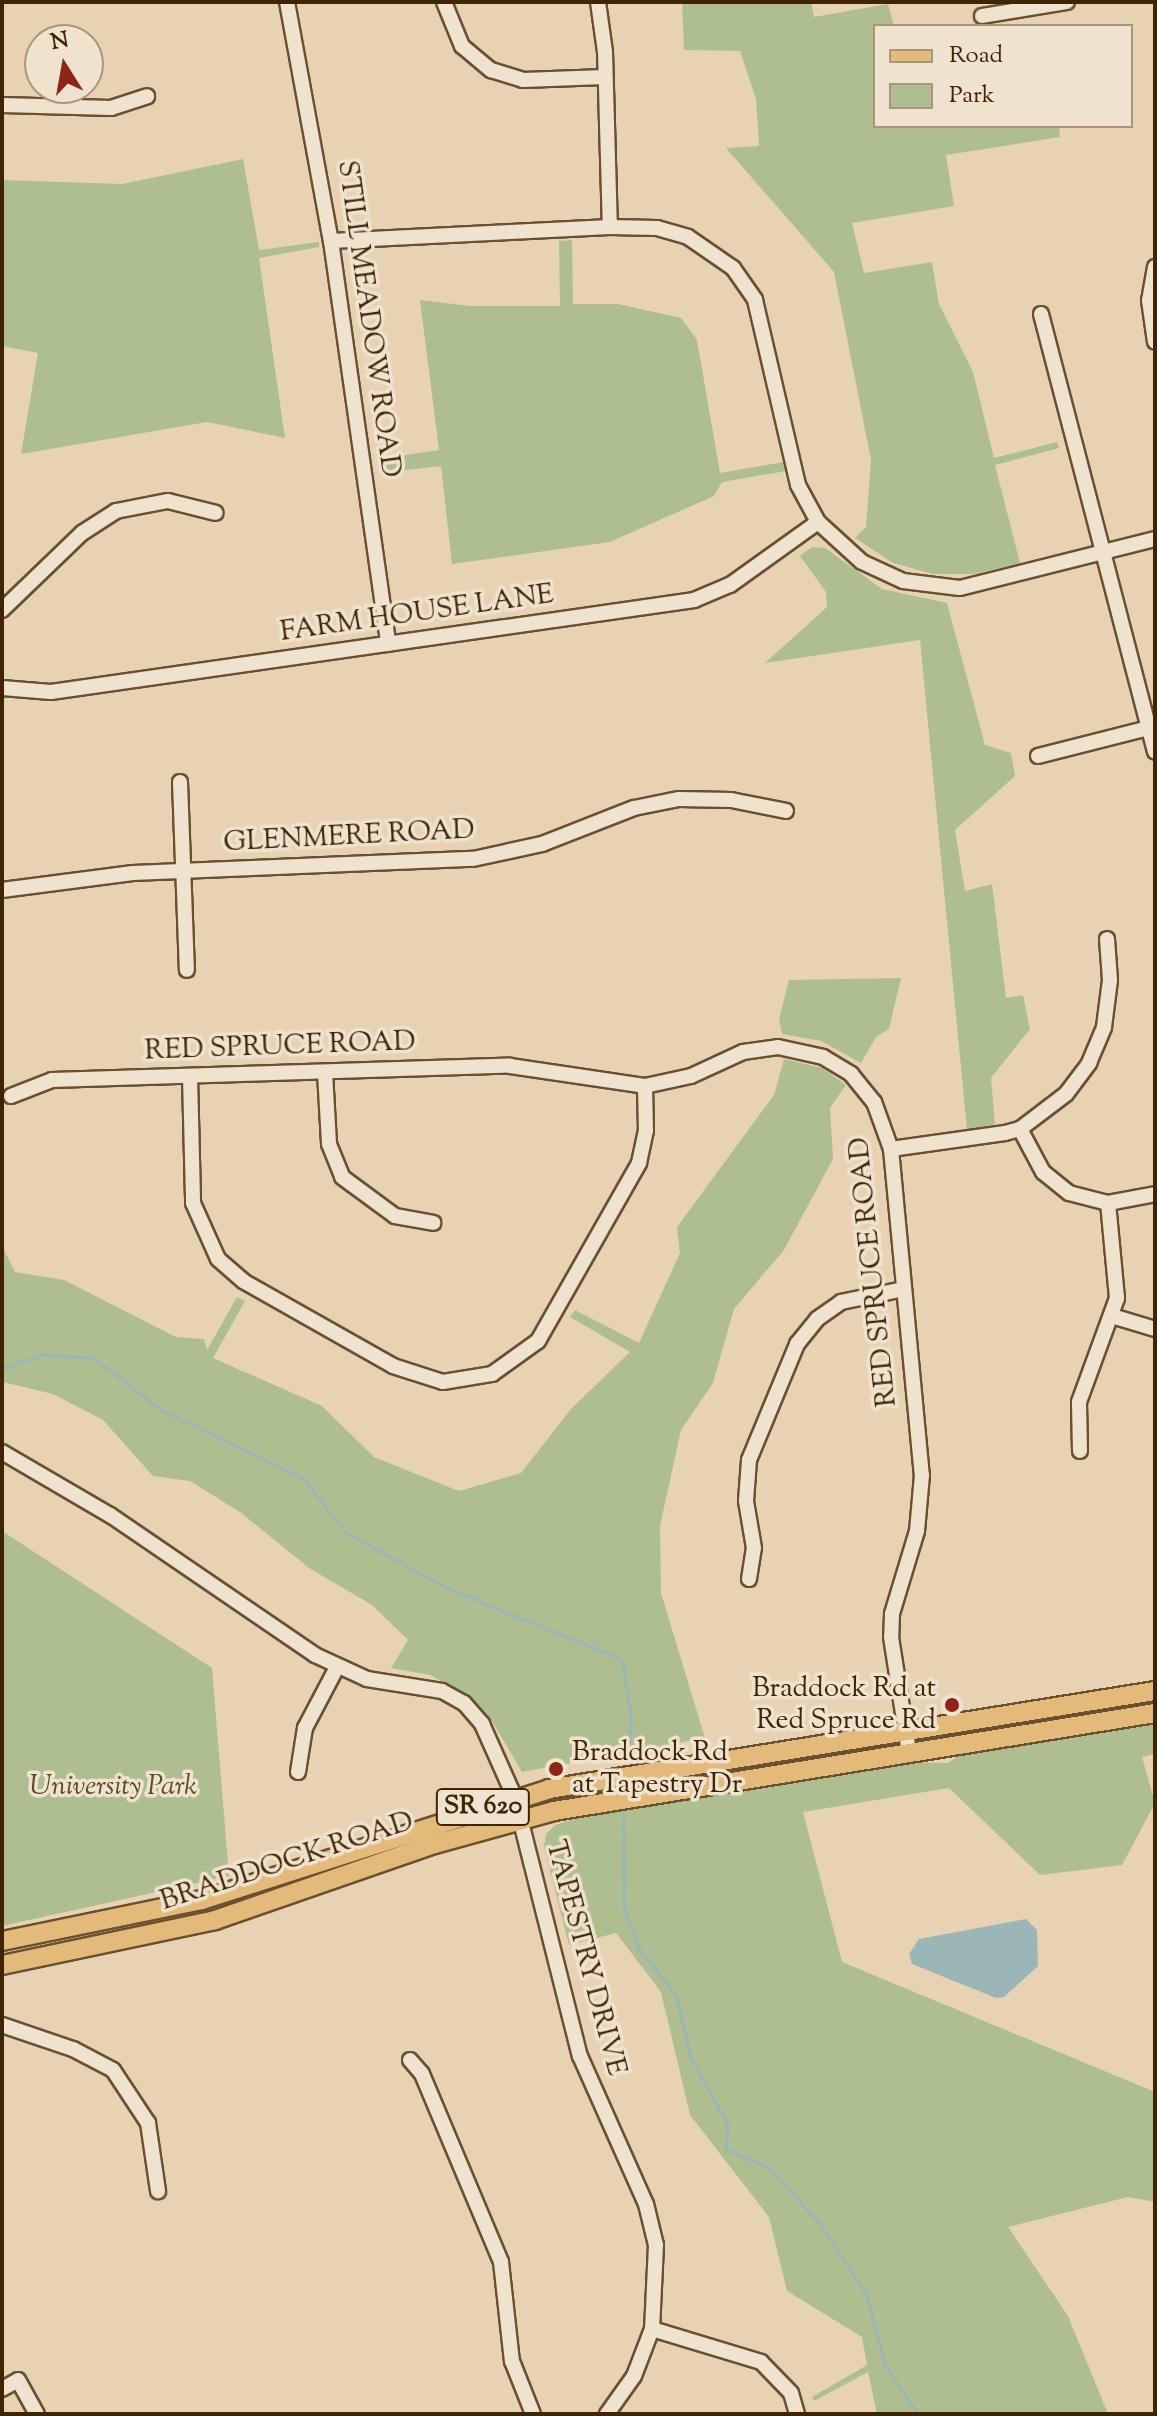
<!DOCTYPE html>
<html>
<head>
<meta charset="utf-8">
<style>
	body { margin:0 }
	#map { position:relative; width:1157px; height:2416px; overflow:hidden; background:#e7d3b3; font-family:"Sorts Mill Goudy",serif }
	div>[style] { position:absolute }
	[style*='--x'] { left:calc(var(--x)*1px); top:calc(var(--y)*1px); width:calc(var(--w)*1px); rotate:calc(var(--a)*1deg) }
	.green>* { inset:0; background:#afbe91 }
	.water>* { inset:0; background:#9ab6b6 }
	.stream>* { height:3px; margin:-1.5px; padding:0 1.5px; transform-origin:1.5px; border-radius:1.5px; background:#9ab6b6 }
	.roads { filter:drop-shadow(2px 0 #695030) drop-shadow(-2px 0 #695030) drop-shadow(0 2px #695030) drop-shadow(0 -2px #695030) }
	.minor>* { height:14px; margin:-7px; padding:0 7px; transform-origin:7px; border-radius:7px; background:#efe2ce }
	.major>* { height:18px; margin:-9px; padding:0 9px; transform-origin:9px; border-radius:9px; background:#e4ba7a }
	.dots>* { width:22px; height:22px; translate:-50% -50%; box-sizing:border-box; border:4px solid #efe2ce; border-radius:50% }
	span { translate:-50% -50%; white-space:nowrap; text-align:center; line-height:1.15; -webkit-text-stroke:7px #efe2ce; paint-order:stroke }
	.shield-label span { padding:2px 6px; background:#efe2ce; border:2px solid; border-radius:6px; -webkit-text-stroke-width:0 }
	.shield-label { font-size:26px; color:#3f2504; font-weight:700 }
	.street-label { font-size:28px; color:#3f2504 }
	.poi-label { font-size:28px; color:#3f2504 }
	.right { translate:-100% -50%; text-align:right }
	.left { translate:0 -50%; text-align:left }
	.park-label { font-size:28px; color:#5b4b27; font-style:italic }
	.frame { position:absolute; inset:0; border:4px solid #3f2504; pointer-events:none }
	.legend { position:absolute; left:873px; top:24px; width:260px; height:104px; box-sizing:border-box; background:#efe2ce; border:2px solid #a9967d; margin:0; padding:10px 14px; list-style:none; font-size:24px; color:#3f2504 }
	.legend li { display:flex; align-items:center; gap:16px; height:40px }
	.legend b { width:40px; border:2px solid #a9967d }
	.north { position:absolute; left:24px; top:24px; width:80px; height:80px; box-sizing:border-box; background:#efe2ce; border:2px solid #a9967d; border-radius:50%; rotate:349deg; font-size:22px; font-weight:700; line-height:32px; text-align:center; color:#3f2504 }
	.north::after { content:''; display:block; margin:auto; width:28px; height:36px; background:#8f2418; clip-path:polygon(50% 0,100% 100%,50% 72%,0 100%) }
</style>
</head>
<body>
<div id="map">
	<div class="green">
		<div style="clip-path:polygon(682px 2px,811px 2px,814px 17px,888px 4px,894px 26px,875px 26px,875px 126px,1059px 126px,1060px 137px,946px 155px,954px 206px,852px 223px,864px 273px,932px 262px,939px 304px,973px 372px,994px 458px,1057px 442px,1059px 448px,995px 465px,1020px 563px,974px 574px,933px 574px,893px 563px,855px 538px,866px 527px,871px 460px,834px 272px,726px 148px,759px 146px,756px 99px,740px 51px,684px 50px)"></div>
		<div style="clip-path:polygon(243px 159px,259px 250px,319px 242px,319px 247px,259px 258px,285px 438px,207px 422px,21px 454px,38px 353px,2px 346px,2px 180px,122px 184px)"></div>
		<div style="clip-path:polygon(572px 240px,573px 304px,618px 304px,681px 318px,697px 340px,720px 473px,784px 462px,786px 471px,722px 482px,714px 496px,610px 542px,452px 564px,441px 466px,382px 473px,380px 459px,439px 450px,420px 300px,470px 306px,560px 306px,559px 241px)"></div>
		<div style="clip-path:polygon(812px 547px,825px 548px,882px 589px,947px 603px,985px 745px,1011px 753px,1015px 776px,955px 830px,965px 891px,992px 884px,1006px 998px,1023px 995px,1030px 1029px,991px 1078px,995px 1124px,967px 1130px,920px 640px,765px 663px,827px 607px,826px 592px,800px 556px)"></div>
		<div style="clip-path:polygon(901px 978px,889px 1029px,876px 1037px,861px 1063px,821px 1041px,782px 1034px,779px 1019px,789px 980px)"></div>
		<div style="clip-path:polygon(784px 1059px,822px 1068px,846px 1085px,830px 1108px,833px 1159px,784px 1250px,734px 1309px,713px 1383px,681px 1430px,660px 1526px,661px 1593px,705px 1738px,522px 1772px,492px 1721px,467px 1695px,430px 1675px,391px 1668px,408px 1640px,372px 1605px,309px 1568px,240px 1512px,190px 1481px,153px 1476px,103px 1420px,53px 1394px,2px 1382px,2px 1246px,15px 1272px,64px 1280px,176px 1337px,204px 1339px,207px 1350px,237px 1297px,245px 1301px,213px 1358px,322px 1406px,374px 1457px,459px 1491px,521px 1473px,571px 1409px,630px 1352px,570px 1317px,575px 1310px,639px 1343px,680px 1253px,677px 1227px,774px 1095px)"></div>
		<div style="clip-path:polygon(2px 1531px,212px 1668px,229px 1876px,2px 1926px)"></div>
		<div style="clip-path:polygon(1155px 1718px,1155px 1754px,1142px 1757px,1155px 1803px,1122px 1865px,1040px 1875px,949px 1788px,803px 1812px,842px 1962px,1155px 2092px,1155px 2202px,1128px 2197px,1008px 2227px,1068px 2316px,1108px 2414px,877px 2414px,868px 2372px,814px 2401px,812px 2397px,867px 2365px,862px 2337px,787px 2291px,769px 2217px,690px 2115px,661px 1992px,616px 1933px,569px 1945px,544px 1847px,546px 1834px,555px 1825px,591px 1814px,894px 1762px,948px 1763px,968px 1749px)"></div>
	</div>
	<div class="water">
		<div style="clip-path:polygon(1026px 1919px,1037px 1930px,1038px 1966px,1004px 1997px,996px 1998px,912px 1964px,909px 1954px,919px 1939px)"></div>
	</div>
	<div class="stream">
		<div style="--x:2;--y:1368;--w:44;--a:-18.4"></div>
		<div style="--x:44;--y:1354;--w:50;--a:4.6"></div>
		<div style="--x:94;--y:1358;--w:83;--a:37.7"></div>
		<div style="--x:160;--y:1409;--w:160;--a:25.9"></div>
		<div style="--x:304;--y:1479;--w:67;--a:52.3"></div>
		<div style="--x:345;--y:1532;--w:116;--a:28.8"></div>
		<div style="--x:447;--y:1588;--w:189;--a:22.1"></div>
		<div style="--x:622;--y:1659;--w:61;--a:81.5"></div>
		<div style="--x:631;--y:1719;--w:36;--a:95"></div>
		<div style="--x:623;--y:1808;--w:101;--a:89.4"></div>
		<div style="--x:624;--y:1909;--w:40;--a:69.8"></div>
		<div style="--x:638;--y:1947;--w:62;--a:52.2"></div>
		<div style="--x:676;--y:1996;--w:64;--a:76.4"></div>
		<div style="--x:691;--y:2058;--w:77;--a:61.1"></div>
		<div style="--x:728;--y:2125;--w:23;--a:97"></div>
		<div style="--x:725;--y:2148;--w:48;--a:24.4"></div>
		<div style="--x:769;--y:2168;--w:76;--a:47.7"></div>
		<div style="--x:820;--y:2224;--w:84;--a:56.7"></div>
		<div style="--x:866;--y:2294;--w:73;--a:75"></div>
		<div style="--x:885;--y:2365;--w:59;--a:56"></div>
	</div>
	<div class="roads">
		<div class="minor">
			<div style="--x:287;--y:2;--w:243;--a:79.6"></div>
			<div style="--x:331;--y:241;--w:407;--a:81.9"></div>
			<div style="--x:444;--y:2;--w:48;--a:67.8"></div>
			<div style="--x:462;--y:46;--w:38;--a:40"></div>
			<div style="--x:491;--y:70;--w:34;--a:17"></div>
			<div style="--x:523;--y:80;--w:82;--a:-2.1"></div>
			<div style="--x:598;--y:2;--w:50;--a:82"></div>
			<div style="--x:605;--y:52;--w:175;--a:88.4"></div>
			<div style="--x:982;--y:16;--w:86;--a:-9.4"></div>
			<div style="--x:2;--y:105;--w:109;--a:1.6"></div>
			<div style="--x:111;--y:108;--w:38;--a:-18"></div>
			<div style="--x:331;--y:241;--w:279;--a:-2.9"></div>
			<div style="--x:610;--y:227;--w:47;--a:1.2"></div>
			<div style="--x:657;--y:228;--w:32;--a:16"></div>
			<div style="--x:688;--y:237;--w:55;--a:34.6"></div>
			<div style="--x:733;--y:268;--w:39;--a:55"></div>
			<div style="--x:755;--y:300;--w:190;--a:76.9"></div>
			<div style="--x:798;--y:485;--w:42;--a:61.6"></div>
			<div style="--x:818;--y:522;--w:59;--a:42.3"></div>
			<div style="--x:862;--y:562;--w:45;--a:24.9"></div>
			<div style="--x:903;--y:581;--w:57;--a:7"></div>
			<div style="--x:960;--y:588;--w:201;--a:-14.1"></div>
			<div style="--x:1155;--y:267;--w:34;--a:100"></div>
			<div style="--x:1149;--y:300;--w:42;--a:81.9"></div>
			<div style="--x:1041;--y:314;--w:452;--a:75.4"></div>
			<div style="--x:2;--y:610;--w:111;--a:-43.9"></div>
			<div style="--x:82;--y:533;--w:40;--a:-32.9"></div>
			<div style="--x:116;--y:511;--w:53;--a:-10.9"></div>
			<div style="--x:168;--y:501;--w:49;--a:14"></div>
			<div style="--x:2;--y:688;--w:49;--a:4.7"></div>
			<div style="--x:51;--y:692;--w:650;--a:-8.14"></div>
			<div style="--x:694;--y:600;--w:39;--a:-23"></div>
			<div style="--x:730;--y:585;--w:108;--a:-35.6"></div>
			<div style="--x:1038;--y:756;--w:114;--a:-14.2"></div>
			<div style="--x:180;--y:782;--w:188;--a:87.9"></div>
			<div style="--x:2;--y:890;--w:132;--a:-7.4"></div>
			<div style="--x:133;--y:873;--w:340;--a:-2.4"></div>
			<div style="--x:473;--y:859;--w:71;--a:-12.3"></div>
			<div style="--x:542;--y:844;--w:99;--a:-21.4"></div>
			<div style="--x:634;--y:808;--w:46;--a:-11.3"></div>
			<div style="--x:679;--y:799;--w:52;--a:1.1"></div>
			<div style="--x:731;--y:800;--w:56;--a:11.3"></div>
			<div style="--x:325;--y:1072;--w:72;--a:86.8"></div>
			<div style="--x:329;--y:1144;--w:35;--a:68"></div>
			<div style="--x:342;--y:1177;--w:66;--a:36.3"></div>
			<div style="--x:395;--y:1216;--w:39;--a:10"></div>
			<div style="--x:190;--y:1076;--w:127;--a:88.6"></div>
			<div style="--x:193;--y:1203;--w:61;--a:65.9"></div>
			<div style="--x:218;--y:1259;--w:33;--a:41"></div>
			<div style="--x:243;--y:1281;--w:172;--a:29.5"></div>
			<div style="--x:393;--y:1366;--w:52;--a:17.7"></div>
			<div style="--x:443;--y:1382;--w:50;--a:-9.3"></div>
			<div style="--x:492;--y:1374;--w:57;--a:-35.7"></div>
			<div style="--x:538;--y:1341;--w:205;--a:-60.4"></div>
			<div style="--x:639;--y:1163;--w:33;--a:-78"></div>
			<div style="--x:646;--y:1131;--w:45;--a:-91.3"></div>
			<div style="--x:11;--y:1096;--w:44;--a:-21.3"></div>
			<div style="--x:52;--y:1080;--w:458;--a:-1.8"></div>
			<div style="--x:510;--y:1066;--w:136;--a:8.4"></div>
			<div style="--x:645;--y:1086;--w:47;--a:-12.3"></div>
			<div style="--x:691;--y:1076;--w:57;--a:-24.8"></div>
			<div style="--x:743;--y:1052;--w:35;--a:-8"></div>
			<div style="--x:778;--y:1047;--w:46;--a:12.5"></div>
			<div style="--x:823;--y:1057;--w:33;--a:31"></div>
			<div style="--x:851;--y:1074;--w:36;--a:51"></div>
			<div style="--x:874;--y:1102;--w:50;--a:70.1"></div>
			<div style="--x:891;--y:1149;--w:327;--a:84.6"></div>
			<div style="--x:922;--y:1475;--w:56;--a:95.1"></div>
			<div style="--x:917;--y:1531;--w:87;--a:106.8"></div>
			<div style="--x:892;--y:1614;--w:23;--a:92"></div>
			<div style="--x:891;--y:1637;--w:116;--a:81.1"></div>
			<div style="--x:1020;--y:1129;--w:49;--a:61.9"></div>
			<div style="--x:1043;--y:1172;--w:33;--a:39"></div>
			<div style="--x:1069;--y:1193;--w:40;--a:14.4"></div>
			<div style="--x:1108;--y:1203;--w:48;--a:-10.8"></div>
			<div style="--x:891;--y:1149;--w:115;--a:-8"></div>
			<div style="--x:1005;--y:1133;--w:16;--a:-15"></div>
			<div style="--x:1020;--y:1129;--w:58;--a:-37.3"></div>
			<div style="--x:1066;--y:1094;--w:39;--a:-53"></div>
			<div style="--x:1089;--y:1063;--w:39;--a:-67"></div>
			<div style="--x:1104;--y:1027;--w:47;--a:-82.7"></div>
			<div style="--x:1110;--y:980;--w:41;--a:-94.2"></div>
			<div style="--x:1112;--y:1316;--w:45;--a:16.8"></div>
			<div style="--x:1080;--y:1451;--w:49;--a:-91.2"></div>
			<div style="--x:1079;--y:1402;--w:111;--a:-69.9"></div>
			<div style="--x:1117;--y:1298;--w:95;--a:-95.4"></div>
			<div style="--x:2;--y:1452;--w:125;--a:30.3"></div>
			<div style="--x:110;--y:1515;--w:248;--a:34.3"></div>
			<div style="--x:315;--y:1655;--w:57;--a:24.8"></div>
			<div style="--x:367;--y:1679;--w:76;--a:9.1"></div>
			<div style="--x:442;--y:1691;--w:25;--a:29"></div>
			<div style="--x:464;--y:1703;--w:28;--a:49"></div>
			<div style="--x:482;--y:1724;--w:81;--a:66"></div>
			<div style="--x:515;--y:1798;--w:266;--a:75.9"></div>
			<div style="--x:580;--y:2056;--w:162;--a:66"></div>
			<div style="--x:646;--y:2204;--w:42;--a:76.3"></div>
			<div style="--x:656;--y:2245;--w:84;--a:92.7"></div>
			<div style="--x:652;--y:2329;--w:50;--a:111"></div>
			<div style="--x:634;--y:2376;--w:47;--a:125.4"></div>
			<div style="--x:749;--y:1579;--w:31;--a:-81"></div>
			<div style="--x:754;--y:1548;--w:48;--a:-99.7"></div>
			<div style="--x:746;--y:1501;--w:41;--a:-85.8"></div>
			<div style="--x:749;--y:1460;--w:126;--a:-67.5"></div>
			<div style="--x:797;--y:1344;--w:32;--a:-51"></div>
			<div style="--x:817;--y:1319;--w:29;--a:-35"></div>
			<div style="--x:841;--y:1302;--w:64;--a:-11.7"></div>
			<div style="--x:298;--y:1772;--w:45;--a:-81"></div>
			<div style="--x:305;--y:1728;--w:69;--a:-62.3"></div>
			<div style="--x:2;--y:2025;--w:75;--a:18.7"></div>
			<div style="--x:73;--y:2049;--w:45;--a:27.7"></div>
			<div style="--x:113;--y:2070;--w:64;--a:56.6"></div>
			<div style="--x:148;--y:2123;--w:69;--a:81.6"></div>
			<div style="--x:410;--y:2060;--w:18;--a:49"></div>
			<div style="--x:422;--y:2074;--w:204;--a:67.2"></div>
			<div style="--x:501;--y:2262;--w:100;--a:83.7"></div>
			<div style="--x:512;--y:2361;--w:57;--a:68.4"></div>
			<div style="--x:652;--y:2329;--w:114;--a:16.8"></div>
			<div style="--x:761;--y:2362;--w:43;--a:45.9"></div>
			<div style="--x:791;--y:2393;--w:22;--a:74"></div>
			<div style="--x:2;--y:2389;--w:18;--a:-29"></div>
			<div style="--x:18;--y:2380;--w:39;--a:61"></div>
		</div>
		<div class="major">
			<div style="--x:2;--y:1941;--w:204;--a:-11.6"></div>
			<div style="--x:202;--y:1900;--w:364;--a:-17.7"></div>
			<div style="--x:549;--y:1789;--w:614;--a:-9.19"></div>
			<div style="--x:2;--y:1965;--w:218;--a:-11.9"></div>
			<div style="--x:215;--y:1920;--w:233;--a:-19.1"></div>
			<div style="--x:435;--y:1844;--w:123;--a:-15.5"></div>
			<div style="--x:554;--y:1811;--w:609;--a:-9.26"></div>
		</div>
	</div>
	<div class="dots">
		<div style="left:952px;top:1705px;background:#8f2418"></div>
		<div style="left:556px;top:1769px;background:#8f2418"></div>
	</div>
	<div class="shield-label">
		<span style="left:483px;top:1807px">SR 620</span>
	</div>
	<div class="street-label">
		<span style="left:368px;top:319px;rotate:82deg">STILL MEADOW ROAD</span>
		<span style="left:417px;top:614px;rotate:-8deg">FARM HOUSE LANE</span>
		<span style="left:349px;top:837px;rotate:-3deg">GLENMERE ROAD</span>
		<span style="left:280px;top:1047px;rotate:-2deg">RED SPRUCE ROAD</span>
		<span style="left:874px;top:1272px;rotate:-96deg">RED SPRUCE ROAD</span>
		<span style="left:287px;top:1862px;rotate:-18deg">BRADDOCK ROAD</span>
		<span style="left:585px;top:1958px;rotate:75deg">TAPESTRY DRIVE</span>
	</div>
	<div class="poi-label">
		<span class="right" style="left:936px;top:1705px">Braddock Rd at<br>Red Spruce Rd</span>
		<span class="left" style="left:572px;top:1769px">Braddock Rd<br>at Tapestry Dr</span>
	</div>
	<div class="park-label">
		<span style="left:113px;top:1787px">University Park</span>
	</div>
	<div class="frame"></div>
	<ul class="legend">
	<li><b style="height:10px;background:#e4ba7a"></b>Road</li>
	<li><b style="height:22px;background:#afbe91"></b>Park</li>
	</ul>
	<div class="north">N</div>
</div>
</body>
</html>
